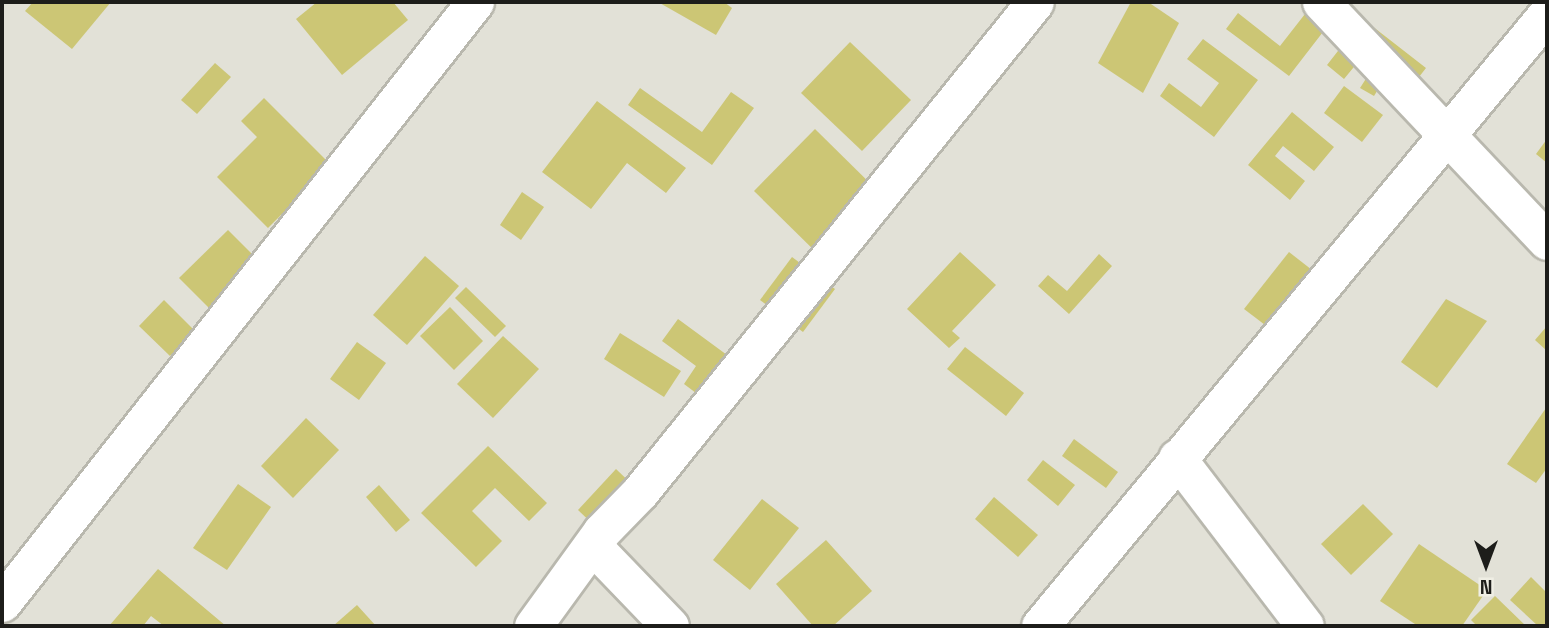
<!DOCTYPE html>
<html>
<head>
<meta charset="utf-8">
<style>
	body { margin:0 }
	#map { position:relative; width:1549px; height:628px; overflow:hidden; background:#e2e1d7; font-family:"Space Grotesk",sans-serif }
	div>[style] { position:absolute }
	[style*='--x'] { left:calc(var(--x)*1px); top:calc(var(--y)*1px); width:calc(var(--w)*1px); rotate:calc(var(--a)*1deg) }
	.building>* { inset:0; background:#ccc675 }
	.roads { filter:drop-shadow(2px 0 #b9b8ae) drop-shadow(-2px 0 #b9b8ae) drop-shadow(0 2px #b9b8ae) drop-shadow(0 -2px #b9b8ae) }
	.street>* { height:37px; margin:-18.5px; padding:0 18.5px; transform-origin:18.5px; border-radius:18.5px; background:#fff }
	span { translate:-50% -50%; white-space:nowrap; text-align:center; line-height:1.15; -webkit-text-stroke:5px #efeee4; paint-order:stroke }
	.frame { position:absolute; inset:0; border:4px solid #1d1d1a; pointer-events:none }
	.north { position:absolute; left:1451px; top:530px; width:70px; height:70px; -webkit-text-stroke:5px #efeee4; paint-order:stroke; rotate:180deg; font-size:19px; font-weight:700; line-height:28px; text-align:center; color:#1d1d1a }
	.north::after { content:''; display:block; margin:auto; width:24px; height:32px; background:#1d1d1a; clip-path:polygon(50% 0,100% 100%,50% 72%,0 100%) }
</style>
</head>
<body>
<div id="map">
	<div class="building">
		<div style="clip-path:polygon(33px 2px,111px 2px,72px 49px,25px 11px)"></div>
		<div style="clip-path:polygon(317px 2px,393px 2px,408px 20px,342px 75px,296px 19px)"></div>
		<div style="clip-path:polygon(658px 2px,724px 2px,732px 8px,716px 35px)"></div>
		<div style="clip-path:polygon(1131px 2px,1148px 2px,1179px 23px,1143px 93px,1098px 63px)"></div>
		<div style="clip-path:polygon(1312px 5px,1343px 6px,1289px 76px,1226px 29px,1238px 13px,1280px 46px)"></div>
		<div style="clip-path:polygon(1363px 19px,1426px 68px,1412px 86px,1367px 51px,1344px 79px,1327px 65px)"></div>
		<div style="clip-path:polygon(1203px 39px,1258px 80px,1214px 137px,1160px 96px,1169px 83px,1201px 107px,1219px 83px,1187px 59px)"></div>
		<div style="clip-path:polygon(850px 42px,911px 100px,862px 151px,801px 93px)"></div>
		<div style="clip-path:polygon(215px 63px,231px 77px,197px 114px,181px 100px)"></div>
		<div style="clip-path:polygon(1369px 74px,1382px 83px,1374px 96px,1360px 88px)"></div>
		<div style="clip-path:polygon(1344px 86px,1383px 115px,1362px 142px,1324px 113px)"></div>
		<div style="clip-path:polygon(640px 88px,702px 132px,731px 92px,754px 108px,712px 165px,628px 105px)"></div>
		<div style="clip-path:polygon(264px 98px,331px 165px,268px 228px,217px 177px,257px 137px,241px 121px)"></div>
		<div style="clip-path:polygon(597px 101px,686px 168px,666px 193px,627px 163px,591px 209px,542px 172px)"></div>
		<div style="clip-path:polygon(1292px 112px,1334px 147px,1314px 171px,1283px 146px,1275px 156px,1305px 181px,1290px 200px,1248px 165px)"></div>
		<div style="clip-path:polygon(815px 129px,886px 199px,825px 261px,754px 191px)"></div>
		<div style="clip-path:polygon(1547px 139px,1547px 163px,1536px 154px)"></div>
		<div style="clip-path:polygon(522px 192px,544px 207px,521px 240px,500px 225px)"></div>
		<div style="clip-path:polygon(228px 230px,261px 263px,212px 311px,179px 278px)"></div>
		<div style="clip-path:polygon(960px 252px,996px 285px,952px 331px,960px 338px,949px 348px,907px 309px)"></div>
		<div style="clip-path:polygon(1289px 252px,1321px 277px,1277px 334px,1244px 309px)"></div>
		<div style="clip-path:polygon(1099px 254px,1112px 266px,1069px 314px,1038px 286px,1048px 275px,1067px 291px)"></div>
		<div style="clip-path:polygon(425px 256px,459px 286px,407px 345px,373px 315px)"></div>
		<div style="clip-path:polygon(792px 257px,835px 289px,803px 332px,760px 300px)"></div>
		<div style="clip-path:polygon(466px 287px,506px 326px,495px 337px,455px 298px)"></div>
		<div style="clip-path:polygon(1446px 299px,1487px 321px,1437px 388px,1401px 362px)"></div>
		<div style="clip-path:polygon(164px 300px,195px 331px,170px 356px,139px 326px)"></div>
		<div style="clip-path:polygon(450px 307px,483px 341px,454px 370px,420px 336px)"></div>
		<div style="clip-path:polygon(678px 319px,757px 377px,728px 417px,684px 384px,696px 366px,662px 341px)"></div>
		<div style="clip-path:polygon(1547px 326px,1547px 351px,1535px 340px)"></div>
		<div style="clip-path:polygon(620px 333px,681px 371px,664px 397px,604px 359px)"></div>
		<div style="clip-path:polygon(503px 336px,539px 369px,493px 418px,457px 384px)"></div>
		<div style="clip-path:polygon(357px 342px,386px 363px,359px 400px,330px 379px)"></div>
		<div style="clip-path:polygon(965px 347px,1024px 393px,1006px 416px,947px 369px)"></div>
		<div style="clip-path:polygon(1546px 408px,1547px 468px,1536px 483px,1507px 464px)"></div>
		<div style="clip-path:polygon(306px 418px,339px 450px,293px 498px,261px 466px)"></div>
		<div style="clip-path:polygon(1074px 439px,1118px 472px,1106px 488px,1062px 456px)"></div>
		<div style="clip-path:polygon(488px 446px,547px 503px,529px 521px,495px 488px,472px 511px,502px 541px,476px 567px,421px 513px)"></div>
		<div style="clip-path:polygon(1043px 460px,1075px 485px,1058px 506px,1027px 480px)"></div>
		<div style="clip-path:polygon(616px 469px,640px 492px,601px 532px,578px 510px)"></div>
		<div style="clip-path:polygon(238px 484px,271px 507px,227px 570px,193px 548px)"></div>
		<div style="clip-path:polygon(379px 485px,410px 520px,396px 532px,366px 497px)"></div>
		<div style="clip-path:polygon(994px 497px,1038px 535px,1018px 557px,975px 519px)"></div>
		<div style="clip-path:polygon(762px 499px,799px 528px,750px 590px,713px 560px)"></div>
		<div style="clip-path:polygon(1363px 504px,1393px 534px,1351px 575px,1321px 544px)"></div>
		<div style="clip-path:polygon(826px 540px,872px 591px,833px 626px,813px 626px,776px 584px)"></div>
		<div style="clip-path:polygon(1419px 544px,1487px 590px,1462px 626px,1418px 626px,1380px 601px)"></div>
		<div style="clip-path:polygon(158px 569px,226px 626px,164px 626px,151px 616px,143px 626px,109px 626px)"></div>
		<div style="clip-path:polygon(1531px 577px,1547px 593px,1547px 626px,1538px 626px,1510px 600px)"></div>
		<div style="clip-path:polygon(1495px 596px,1526px 626px,1477px 626px,1471px 620px)"></div>
		<div style="clip-path:polygon(357px 605px,376px 626px,333px 626px)"></div>
	</div>
	<div class="roads">
		<div class="street">
			<div style="--x:1321;--y:2;--w:329;--a:46.6"></div>
			<div style="--x:1177;--y:458;--w:211;--a:52.7"></div>
			<div style="--x:593;--y:546;--w:111;--a:46.1"></div>
			<div style="--x:2;--y:603;--w:765;--a:-51.8"></div>
			<div style="--x:533;--y:626;--w:116;--a:-54.1"></div>
			<div style="--x:601;--y:532;--w:56;--a:-45.7"></div>
			<div style="--x:640;--y:492;--w:629;--a:-51.13"></div>
			<div style="--x:1040;--y:626;--w:795;--a:-50.36"></div>
		</div>
	</div>
	<div class="frame"></div>
	<div class="north">N</div>
</div>
</body>
</html>
